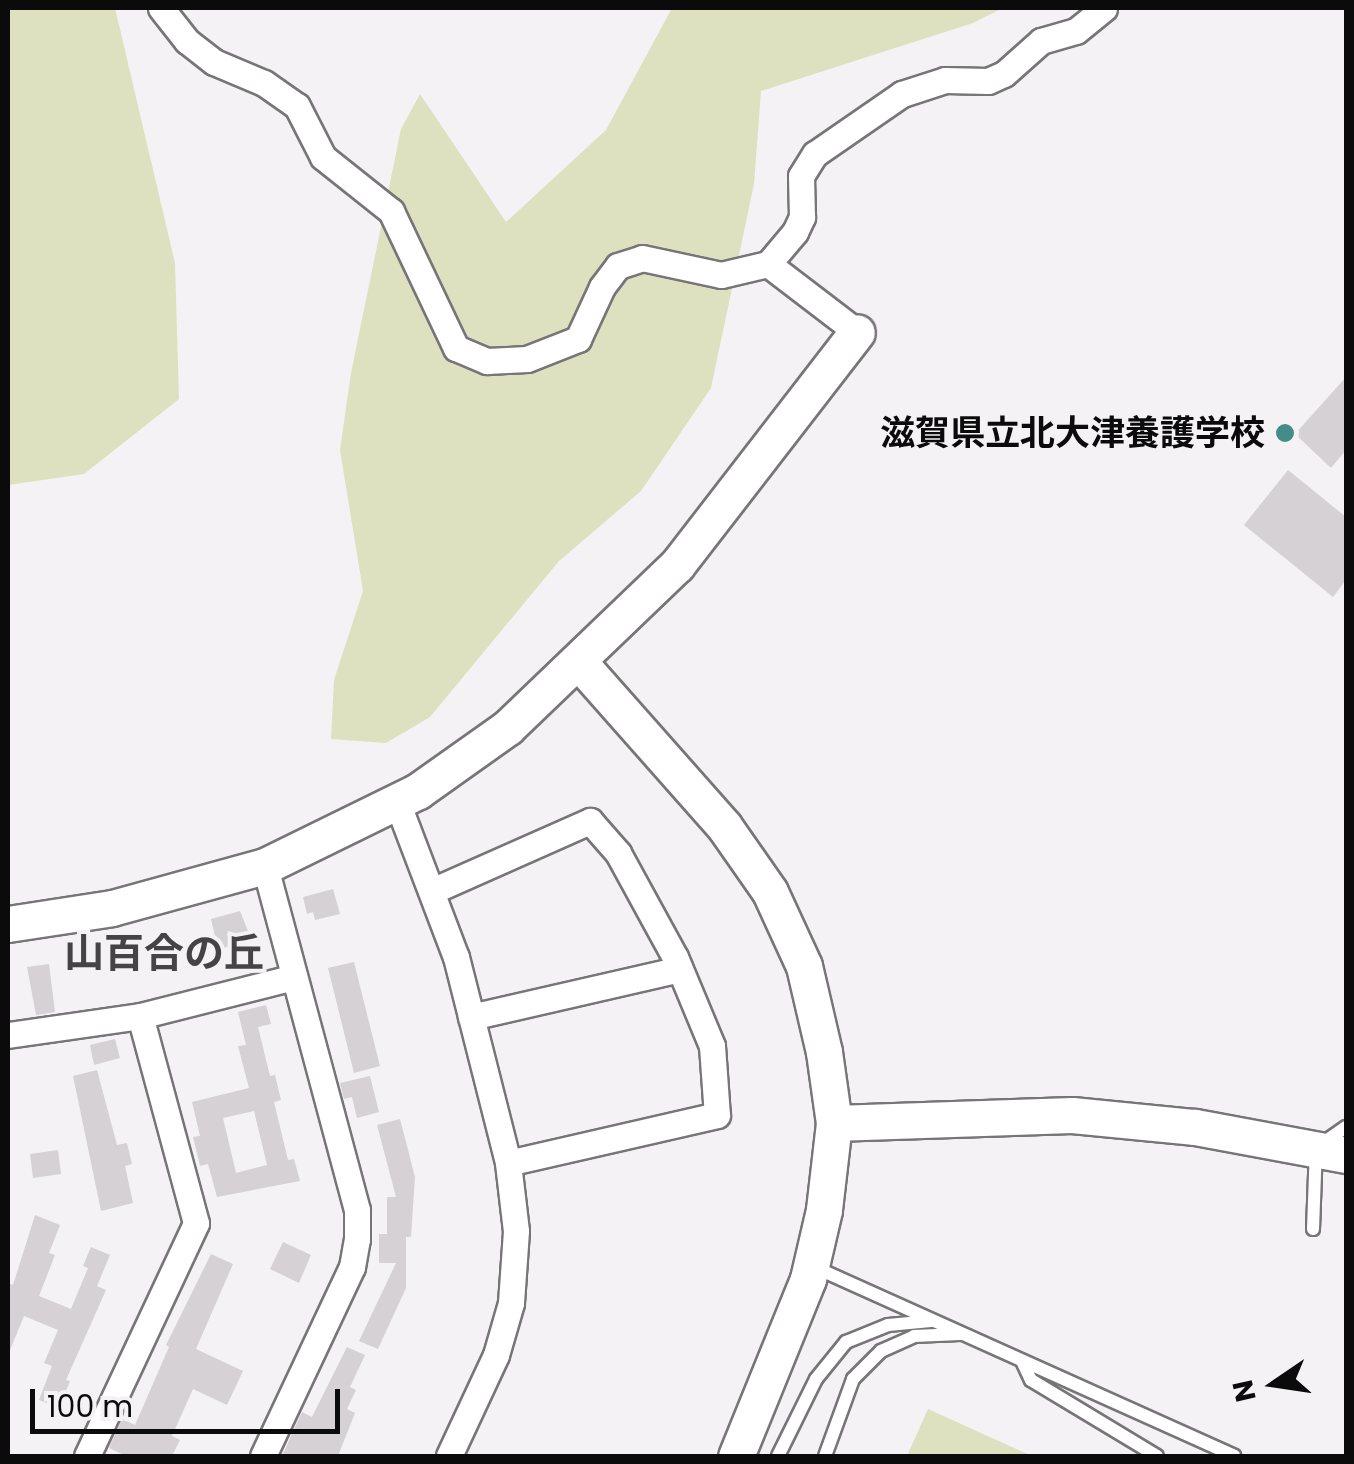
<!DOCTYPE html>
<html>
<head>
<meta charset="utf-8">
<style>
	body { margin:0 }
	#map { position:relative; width:1354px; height:1464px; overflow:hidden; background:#f4f2f5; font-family:Poppins,"Noto Sans JP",sans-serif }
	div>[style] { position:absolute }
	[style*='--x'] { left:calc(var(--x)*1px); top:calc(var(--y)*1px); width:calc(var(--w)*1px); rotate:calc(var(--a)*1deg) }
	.green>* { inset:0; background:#dee1bf }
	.building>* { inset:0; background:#d5d1d4 }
	.roads { filter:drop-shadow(2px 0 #777577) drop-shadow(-2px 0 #777577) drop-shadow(0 2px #777577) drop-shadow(0 -2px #777577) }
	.lane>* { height:12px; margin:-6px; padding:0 6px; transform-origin:6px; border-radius:6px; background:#fff }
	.street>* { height:25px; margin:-12.5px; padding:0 12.5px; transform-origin:12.5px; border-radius:12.5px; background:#fff }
	.secondary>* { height:35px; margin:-17.5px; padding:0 17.5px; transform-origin:17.5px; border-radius:17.5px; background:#fff }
	.dots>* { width:28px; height:28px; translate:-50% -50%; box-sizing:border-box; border:5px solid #f4f2f5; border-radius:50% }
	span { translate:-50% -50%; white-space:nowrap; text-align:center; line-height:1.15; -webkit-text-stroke:8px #f4f2f5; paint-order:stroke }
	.poi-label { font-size:35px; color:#0c0b0c; font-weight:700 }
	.right { translate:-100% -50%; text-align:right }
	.quarter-label { font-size:40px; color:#454346; font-weight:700 }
	.frame { position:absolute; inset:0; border:10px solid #0c0b0c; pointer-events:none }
	.north { position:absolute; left:1224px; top:1334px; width:100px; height:100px; -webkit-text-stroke:8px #f4f2f5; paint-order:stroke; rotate:257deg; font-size:28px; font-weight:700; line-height:40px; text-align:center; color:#0c0b0c }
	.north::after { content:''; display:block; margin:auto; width:35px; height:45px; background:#0c0b0c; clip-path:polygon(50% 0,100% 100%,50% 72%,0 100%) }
	.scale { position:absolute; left:30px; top:1389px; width:310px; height:45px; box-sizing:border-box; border:5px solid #0c0b0c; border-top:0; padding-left:12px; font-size:30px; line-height:35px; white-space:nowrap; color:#0c0b0c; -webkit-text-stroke:8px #f4f2f5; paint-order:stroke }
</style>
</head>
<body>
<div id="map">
	<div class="green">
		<div style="clip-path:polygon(8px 8px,115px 8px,175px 263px,179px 399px,84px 474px,8px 485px)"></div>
		<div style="clip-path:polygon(672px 8px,1003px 8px,973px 23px,761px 91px,754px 184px,711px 388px,641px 491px,559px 561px,430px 717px,386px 743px,331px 739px,334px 680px,363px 591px,340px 450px,351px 373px,401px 129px,420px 94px,506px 222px,606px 130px)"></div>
		<div style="clip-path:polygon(928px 1409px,1032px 1456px,907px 1456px)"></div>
	</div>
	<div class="building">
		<div style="clip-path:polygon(1346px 377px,1346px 450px,1331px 468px,1295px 434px)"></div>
		<div style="clip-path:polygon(1288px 470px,1346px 517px,1346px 580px,1333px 597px,1244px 525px)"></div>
		<div style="clip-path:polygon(333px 889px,340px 914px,315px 920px,313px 912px,307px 914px,303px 897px)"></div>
		<div style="clip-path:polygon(240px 911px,252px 941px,218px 949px,211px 919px)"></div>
		<div style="clip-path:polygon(354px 962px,380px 1066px,354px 1073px,328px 968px)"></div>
		<div style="clip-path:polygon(49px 964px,55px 1012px,36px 1015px,27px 967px)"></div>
		<div style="clip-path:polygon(evenodd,266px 1005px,271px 1024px,258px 1027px,270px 1076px,275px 1075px,281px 1100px,274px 1102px,288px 1160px,294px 1159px,300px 1181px,217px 1197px,208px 1164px,200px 1166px,193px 1137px,200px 1136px,192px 1102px,249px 1088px,238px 1046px,246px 1045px,238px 1012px,266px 1005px,254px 1111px,267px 1165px,236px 1173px,223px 1118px,254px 1111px)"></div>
		<div style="clip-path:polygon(115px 1039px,120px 1058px,94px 1065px,90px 1045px)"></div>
		<div style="clip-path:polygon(97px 1070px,117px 1145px,127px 1143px,132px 1164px,125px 1166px,133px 1203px,101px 1211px,73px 1076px)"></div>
		<div style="clip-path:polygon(370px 1076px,379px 1112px,357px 1118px,352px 1097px,344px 1099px,340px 1083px)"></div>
		<div style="clip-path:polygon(400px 1119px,415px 1177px,411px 1237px,406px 1237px,406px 1288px,378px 1349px,359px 1341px,396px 1263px,379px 1263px,379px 1234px,387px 1234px,387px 1197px,396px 1197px,377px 1125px)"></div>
		<div style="clip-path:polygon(58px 1150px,61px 1174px,33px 1178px,30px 1154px)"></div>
		<div style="clip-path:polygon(35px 1215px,60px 1225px,49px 1253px,55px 1255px,39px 1296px,71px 1309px,88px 1268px,83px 1266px,91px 1247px,110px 1255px,97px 1286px,106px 1290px,66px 1380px,70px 1381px,59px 1408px,39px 1400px,52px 1366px,44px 1363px,58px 1330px,24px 1316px,8px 1355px,8px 1283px,13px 1285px)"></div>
		<div style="clip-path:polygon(283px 1242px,311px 1255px,299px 1283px,270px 1269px)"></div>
		<div style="clip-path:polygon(211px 1254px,233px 1264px,196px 1349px,243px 1371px,227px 1405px,193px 1389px,172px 1436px,180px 1440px,172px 1456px,126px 1456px,109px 1448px,122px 1419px,135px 1425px,169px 1347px,166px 1345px)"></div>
		<div style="clip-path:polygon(347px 1347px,365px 1355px,350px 1387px,356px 1390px,347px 1409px,355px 1413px,338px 1456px,282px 1456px,302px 1412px,312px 1417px)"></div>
	</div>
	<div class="roads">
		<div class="lane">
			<div style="--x:1313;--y:1229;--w:81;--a:-87.9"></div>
			<div style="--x:1316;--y:1148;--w:37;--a:-35"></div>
			<div style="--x:812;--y:1266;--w:463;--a:24.2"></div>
			<div style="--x:1022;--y:1361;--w:21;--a:65"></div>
			<div style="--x:1031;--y:1380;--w:147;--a:31.1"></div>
			<div style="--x:778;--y:1456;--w:86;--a:-63.7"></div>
			<div style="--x:816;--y:1379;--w:48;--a:-51"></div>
			<div style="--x:846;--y:1342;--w:45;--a:-22"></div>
			<div style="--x:888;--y:1325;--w:43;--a:-5.3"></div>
			<div style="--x:825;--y:1456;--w:82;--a:-70"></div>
			<div style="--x:853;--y:1379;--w:40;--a:-45"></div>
			<div style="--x:881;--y:1351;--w:36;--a:-24"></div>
			<div style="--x:914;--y:1336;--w:46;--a:-2.5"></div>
		</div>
		<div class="street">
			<div style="--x:161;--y:8;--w:42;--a:51.8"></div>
			<div style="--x:187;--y:41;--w:34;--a:38"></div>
			<div style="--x:214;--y:62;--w:54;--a:22.8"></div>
			<div style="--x:264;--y:83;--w:40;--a:34.9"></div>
			<div style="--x:297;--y:106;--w:57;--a:63"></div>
			<div style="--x:323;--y:157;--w:87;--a:38.5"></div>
			<div style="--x:391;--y:211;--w:152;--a:64.6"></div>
			<div style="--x:456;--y:348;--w:34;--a:23"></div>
			<div style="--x:487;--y:361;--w:40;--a:-2.9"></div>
			<div style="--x:527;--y:359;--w:55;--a:-21.4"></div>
			<div style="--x:578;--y:339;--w:57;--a:-65.2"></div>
			<div style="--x:602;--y:287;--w:26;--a:-53"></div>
			<div style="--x:618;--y:266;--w:25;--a:-18"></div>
			<div style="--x:642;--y:258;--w:81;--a:12.1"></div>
			<div style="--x:721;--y:275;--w:48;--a:-13.2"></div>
			<div style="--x:768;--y:264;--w:42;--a:-49.8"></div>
			<div style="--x:795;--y:232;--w:17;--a:-65"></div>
			<div style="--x:802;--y:217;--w:41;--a:-91.4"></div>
			<div style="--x:801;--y:176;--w:26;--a:-58"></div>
			<div style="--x:815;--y:154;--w:106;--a:-34.6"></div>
			<div style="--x:902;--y:94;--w:45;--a:-18"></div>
			<div style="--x:945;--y:80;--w:43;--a:1.3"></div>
			<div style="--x:988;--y:81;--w:17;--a:-24"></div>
			<div style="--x:1004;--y:74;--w:50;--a:-41.7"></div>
			<div style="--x:1041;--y:41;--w:36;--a:-16"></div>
			<div style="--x:1076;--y:31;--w:36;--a:-39"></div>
			<div style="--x:768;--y:264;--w:112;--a:37.4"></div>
			<div style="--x:397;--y:802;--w:166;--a:69.2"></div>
			<div style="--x:456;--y:957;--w:212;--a:75.8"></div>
			<div style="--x:508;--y:1163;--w:68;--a:83.3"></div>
			<div style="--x:516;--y:1231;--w:72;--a:94"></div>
			<div style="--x:511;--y:1303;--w:54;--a:106.1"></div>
			<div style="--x:496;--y:1355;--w:111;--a:115"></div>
			<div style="--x:432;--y:891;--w:173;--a:-23.9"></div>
			<div style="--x:590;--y:821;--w:43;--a:48.8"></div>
			<div style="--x:618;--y:853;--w:119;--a:61.3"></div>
			<div style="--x:675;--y:957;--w:96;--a:67.4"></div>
			<div style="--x:712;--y:1046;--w:69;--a:85.9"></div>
			<div style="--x:717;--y:1115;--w:214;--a:167.1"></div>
			<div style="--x:471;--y:1017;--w:214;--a:-12.9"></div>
			<div style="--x:8;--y:1035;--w:133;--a:-8.2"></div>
			<div style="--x:140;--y:1016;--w:159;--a:-14.2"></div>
			<div style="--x:87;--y:1456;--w:257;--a:-64.9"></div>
			<div style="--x:196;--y:1223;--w:214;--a:-105.1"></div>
			<div style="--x:263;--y:1456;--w:209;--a:-64.8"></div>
			<div style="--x:352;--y:1267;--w:28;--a:-80"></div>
			<div style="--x:357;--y:1239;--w:29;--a:-90"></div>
			<div style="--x:357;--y:1210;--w:356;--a:-105"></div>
		</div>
		<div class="secondary">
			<div style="--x:578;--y:661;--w:220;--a:48.5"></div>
			<div style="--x:724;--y:826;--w:80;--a:55.1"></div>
			<div style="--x:770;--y:892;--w:81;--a:65.3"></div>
			<div style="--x:804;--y:966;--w:88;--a:76.9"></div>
			<div style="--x:824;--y:1052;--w:72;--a:82"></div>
			<div style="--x:834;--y:1123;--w:88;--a:96.6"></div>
			<div style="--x:824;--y:1210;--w:71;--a:103.1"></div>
			<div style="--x:808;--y:1279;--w:191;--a:112.1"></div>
			<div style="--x:8;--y:924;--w:105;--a:-8.7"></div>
			<div style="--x:112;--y:908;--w:159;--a:-15.4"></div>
			<div style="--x:265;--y:866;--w:170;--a:-26.1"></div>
			<div style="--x:418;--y:791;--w:110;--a:-35.4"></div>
			<div style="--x:508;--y:727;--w:234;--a:-43.8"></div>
			<div style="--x:677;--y:565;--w:294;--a:-52.3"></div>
			<div style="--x:834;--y:1123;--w:238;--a:-1.9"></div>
			<div style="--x:1072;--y:1115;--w:124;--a:5.6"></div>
			<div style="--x:1195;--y:1127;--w:154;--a:10.5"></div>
		</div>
	</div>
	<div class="dots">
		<div style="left:1285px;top:433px;background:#458c87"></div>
	</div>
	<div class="poi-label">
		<span class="right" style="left:1265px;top:433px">滋賀県立北大津養護学校</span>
	</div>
	<div class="quarter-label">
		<span style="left:164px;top:953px">山百合の丘</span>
	</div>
	<div class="frame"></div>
	<div class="north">N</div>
	<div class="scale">100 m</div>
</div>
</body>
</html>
